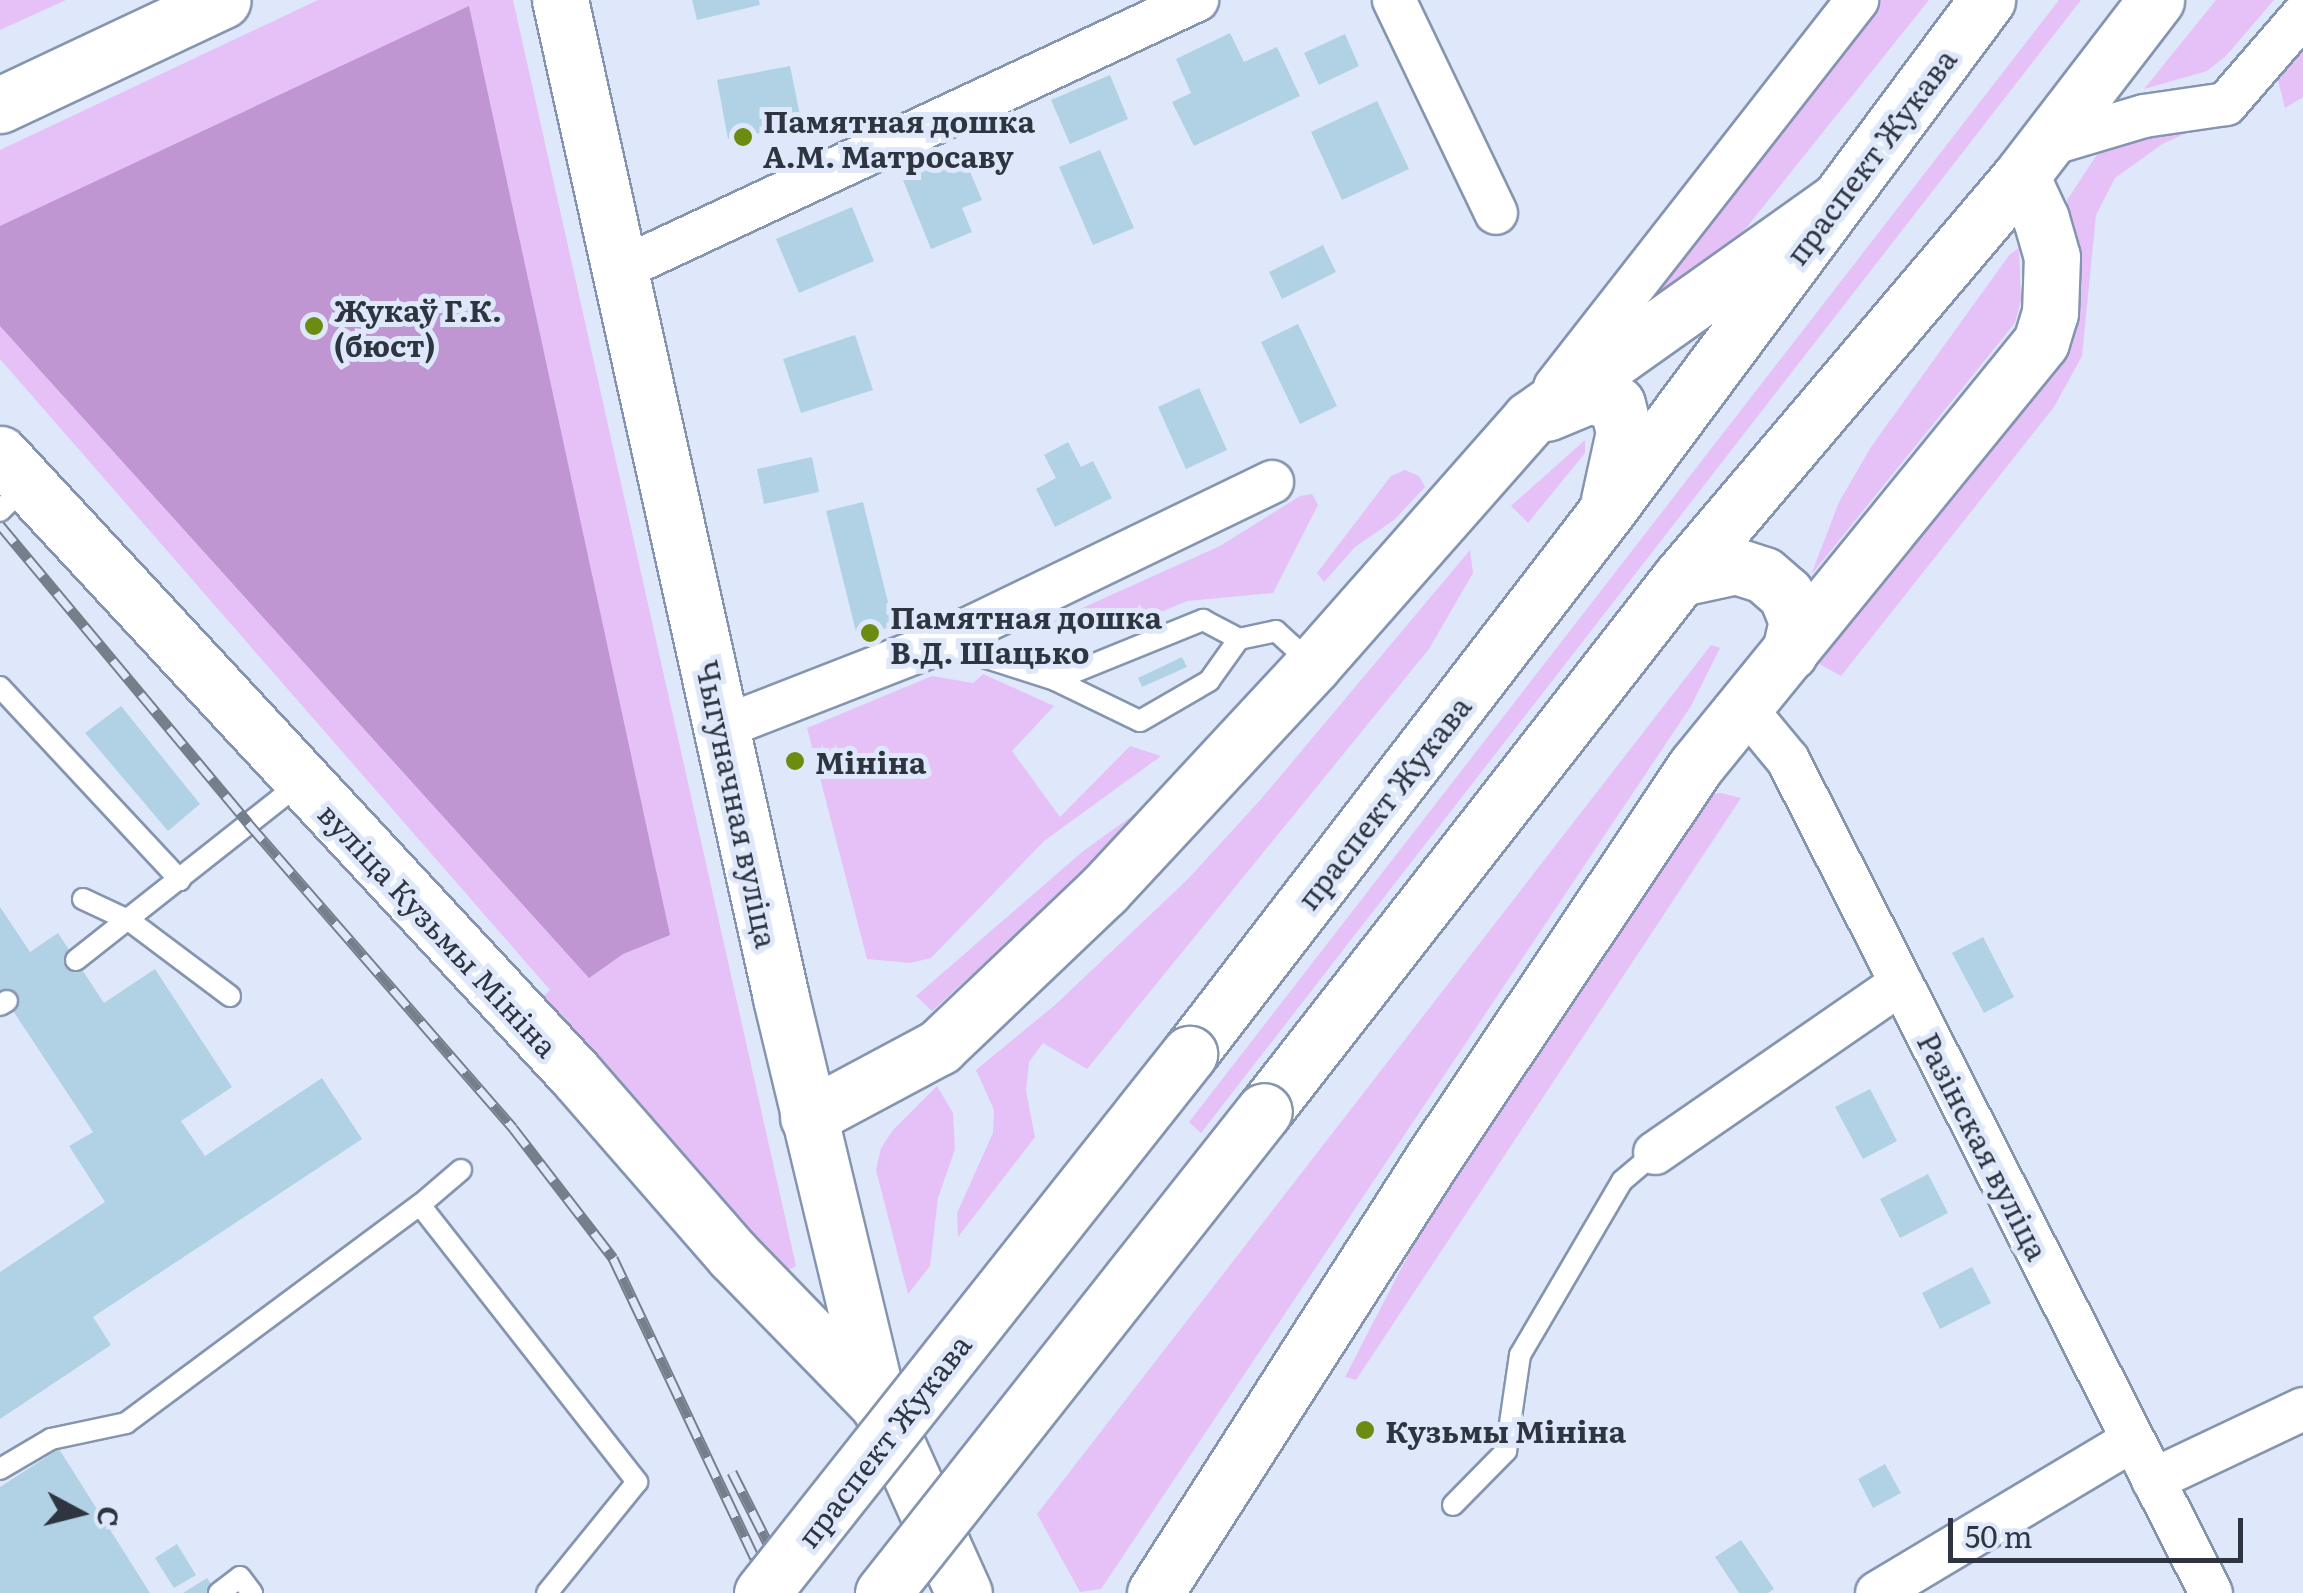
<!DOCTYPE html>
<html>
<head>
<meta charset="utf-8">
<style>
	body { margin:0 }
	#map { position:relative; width:2303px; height:1593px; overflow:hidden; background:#dee8fa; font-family:Literata,serif }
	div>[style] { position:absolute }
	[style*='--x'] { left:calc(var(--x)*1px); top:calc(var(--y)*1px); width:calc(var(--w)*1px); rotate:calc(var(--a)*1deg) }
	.green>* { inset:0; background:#e5c1f7 }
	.forest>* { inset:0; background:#bf95d2 }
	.building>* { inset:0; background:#b1d2e5 }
	.roads { filter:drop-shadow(2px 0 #8595b0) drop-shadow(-2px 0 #8595b0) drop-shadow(0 2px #8595b0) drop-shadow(0 -2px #8595b0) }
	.lane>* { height:20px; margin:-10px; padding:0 10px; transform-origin:10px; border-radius:10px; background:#fff }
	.street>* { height:42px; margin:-21px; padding:0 21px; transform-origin:21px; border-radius:21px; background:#fff }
	.secondary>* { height:55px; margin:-27.5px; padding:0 27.5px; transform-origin:27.5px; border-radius:27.5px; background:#fff }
	.primary>* { height:55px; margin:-27.5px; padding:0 27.5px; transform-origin:27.5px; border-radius:27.5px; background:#fff }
	.rail>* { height:11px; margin-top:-5.5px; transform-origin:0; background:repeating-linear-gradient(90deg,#dee8fa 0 22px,#757e8b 0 44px); box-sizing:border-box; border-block:2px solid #757e8b }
	.bridges { filter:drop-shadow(2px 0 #8595b0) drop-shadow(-2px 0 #8595b0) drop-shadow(0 2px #8595b0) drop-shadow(0 -2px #8595b0) }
	.primary-bridge>* { height:55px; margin:-27.5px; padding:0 27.5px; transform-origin:27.5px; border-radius:27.5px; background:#fff }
	.dots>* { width:28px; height:28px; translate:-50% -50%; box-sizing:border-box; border:5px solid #dee8fa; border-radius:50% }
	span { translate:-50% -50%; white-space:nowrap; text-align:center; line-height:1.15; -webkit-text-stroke:10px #dee8fa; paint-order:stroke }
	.poi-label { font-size:30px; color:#2e3540; font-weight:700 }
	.left { translate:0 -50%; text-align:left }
	.street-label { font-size:30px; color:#2e3540 }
	.north { position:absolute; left:30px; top:1463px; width:100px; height:100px; -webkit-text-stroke:8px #dee8fa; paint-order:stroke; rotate:97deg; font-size:28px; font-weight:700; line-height:40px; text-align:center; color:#2e3540 }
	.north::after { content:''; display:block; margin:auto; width:35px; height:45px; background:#2e3540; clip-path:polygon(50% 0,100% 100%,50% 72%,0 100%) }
	.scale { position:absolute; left:1948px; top:1518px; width:295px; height:45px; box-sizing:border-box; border:5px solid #2e3540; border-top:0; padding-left:12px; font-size:30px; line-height:35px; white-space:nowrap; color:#2e3540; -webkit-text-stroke:8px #dee8fa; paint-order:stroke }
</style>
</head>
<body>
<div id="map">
	<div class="green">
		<div style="clip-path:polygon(0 0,66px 0,0 30px)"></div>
		<div style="clip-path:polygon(318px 0,513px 0,796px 1266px,783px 1273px,533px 1006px,550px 990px,0 359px,0 150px)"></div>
		<div style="clip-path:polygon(1871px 0,1929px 0,1730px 248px,1628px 319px)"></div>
		<div style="clip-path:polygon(2059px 0,2081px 0,1201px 1133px,1189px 1122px)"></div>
		<div style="clip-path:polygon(2216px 0,2274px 0,2226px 56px,2207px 71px,2144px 89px)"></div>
		<div style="clip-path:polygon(2303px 44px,2303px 97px,2285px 108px,2278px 80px)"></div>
		<div style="clip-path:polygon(2230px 114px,2164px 143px,2115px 178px,2096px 215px,2082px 356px,2054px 407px,1841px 676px,1807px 657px,2074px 266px,2067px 200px,2110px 135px)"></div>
		<div style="clip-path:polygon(2019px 248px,2021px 301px,2015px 323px,1811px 575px,1839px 502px,1871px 447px,2010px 254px)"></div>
		<div style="clip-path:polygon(1585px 440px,1585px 453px,1528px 523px,1511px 506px)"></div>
		<div style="clip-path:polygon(1405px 470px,1419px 476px,1425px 487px,1394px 520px,1355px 547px,1324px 582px,1317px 573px,1391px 476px)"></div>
		<div style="clip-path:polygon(1312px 494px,1318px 505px,1273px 593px,1187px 601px,1109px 634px,1031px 631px,1220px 546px,1300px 496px)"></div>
		<div style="clip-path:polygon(1470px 550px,1473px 573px,1429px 649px,1087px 1069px,1043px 1043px,1029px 1062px,1026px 1091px,1035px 1137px,958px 1237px,957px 1213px,993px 1133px,994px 1110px,976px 1070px,1055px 1005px,1188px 879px,1262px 798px)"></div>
		<div style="clip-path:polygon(1711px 645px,1720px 648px,1691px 706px,1101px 1589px,1080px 1592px,1037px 1514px)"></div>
		<div style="clip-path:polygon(983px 674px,1054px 706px,1012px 751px,1060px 817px,1130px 746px,1161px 756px,1044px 841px,931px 958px,910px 963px,867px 959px,807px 728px,932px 676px,973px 683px)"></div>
		<div style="clip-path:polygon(1165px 792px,1169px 795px,932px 1011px,916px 996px,1082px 852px)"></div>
		<div style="clip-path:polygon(1721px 793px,1741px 798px,1356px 1380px,1345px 1377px,1463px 1149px,1703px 795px)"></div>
		<div style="clip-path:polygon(937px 1086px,953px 1113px,955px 1149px,938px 1198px,930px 1266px,908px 1294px,876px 1170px,881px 1148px,893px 1130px)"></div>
	</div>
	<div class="forest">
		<div style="clip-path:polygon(469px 6px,670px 935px,623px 954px,589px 978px,0 326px,0 226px)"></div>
	</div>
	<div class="building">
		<div style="clip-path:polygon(692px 0,759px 0,760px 5px,697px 20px)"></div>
		<div style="clip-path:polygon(1230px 33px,1244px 62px,1277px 47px,1300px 96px,1194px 146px,1172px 102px,1191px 93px,1176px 59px)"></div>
		<div style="clip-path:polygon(1345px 34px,1359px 66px,1319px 85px,1304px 53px)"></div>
		<div style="clip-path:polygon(790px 66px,802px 125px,728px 139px,717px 80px)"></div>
		<div style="clip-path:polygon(1110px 75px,1128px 119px,1070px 144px,1051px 100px)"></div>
		<div style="clip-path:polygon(1377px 101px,1409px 169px,1342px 200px,1311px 132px)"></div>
		<div style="clip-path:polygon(1100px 150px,1134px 228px,1093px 245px,1059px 167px)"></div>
		<div style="clip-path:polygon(963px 155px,982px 200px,962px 208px,972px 232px,931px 249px,903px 180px)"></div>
		<div style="clip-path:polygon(852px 207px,874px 261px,799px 293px,776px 239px)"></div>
		<div style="clip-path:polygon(1323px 245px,1336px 272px,1282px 299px,1269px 272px)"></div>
		<div style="clip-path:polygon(1298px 324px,1337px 406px,1300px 424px,1261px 342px)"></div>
		<div style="clip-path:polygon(855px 335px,873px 390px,801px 413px,783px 359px)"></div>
		<div style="clip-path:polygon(1199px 388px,1227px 450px,1186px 469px,1158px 407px)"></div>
		<div style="clip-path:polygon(1068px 442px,1081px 467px,1093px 461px,1112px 498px,1055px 527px,1036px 489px,1056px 478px,1044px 455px)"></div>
		<div style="clip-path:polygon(812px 457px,819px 492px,764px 504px,757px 469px)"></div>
		<div style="clip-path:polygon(863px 502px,894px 626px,857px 636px,826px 511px)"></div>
		<div style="clip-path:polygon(1182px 657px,1187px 667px,1142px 687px,1138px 678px)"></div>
		<div style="clip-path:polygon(121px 706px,200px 804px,168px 831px,85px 733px)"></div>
		<div style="clip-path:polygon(0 907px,30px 952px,58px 933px,104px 1003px,155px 969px,232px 1087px,181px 1121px,205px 1156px,322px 1078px,362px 1139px,93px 1317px,111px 1345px,0 1419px,0 1272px,105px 1202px,69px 1146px,93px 1132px,0 991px)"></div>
		<div style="clip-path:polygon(1983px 937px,2014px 997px,1984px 1013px,1952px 953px)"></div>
		<div style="clip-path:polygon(1870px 1089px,1897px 1141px,1863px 1159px,1835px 1107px)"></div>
		<div style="clip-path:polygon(1928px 1174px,1948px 1213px,1900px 1238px,1880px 1199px)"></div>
		<div style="clip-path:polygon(1972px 1267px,1991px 1303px,1940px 1329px,1922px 1293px)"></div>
		<div style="clip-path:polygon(59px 1449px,150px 1593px,0 1593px,0 1487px)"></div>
		<div style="clip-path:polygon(1885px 1464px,1901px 1493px,1873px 1508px,1858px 1479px)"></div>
		<div style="clip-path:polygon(1741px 1540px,1774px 1589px,1768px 1593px,1739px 1593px,1715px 1557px)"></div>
		<div style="clip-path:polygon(177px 1544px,196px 1575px,174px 1588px,155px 1558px)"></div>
		<div style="clip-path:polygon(207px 1578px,217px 1593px,183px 1593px)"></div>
	</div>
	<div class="roads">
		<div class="lane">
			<div style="--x:0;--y:511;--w:37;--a:-45"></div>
			<div style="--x:946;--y:645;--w:114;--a:17.8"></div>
			<div style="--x:1055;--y:680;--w:94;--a:25.8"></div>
			<div style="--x:1140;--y:721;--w:80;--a:-30.1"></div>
			<div style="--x:1209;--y:681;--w:52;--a:-54.5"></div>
			<div style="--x:1239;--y:639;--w:38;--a:-12"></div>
			<div style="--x:1276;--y:631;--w:49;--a:42.5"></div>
			<div style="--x:1055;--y:680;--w:160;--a:-22.1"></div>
			<div style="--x:1203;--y:620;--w:41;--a:27.8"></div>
			<div style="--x:0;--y:687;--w:264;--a:47"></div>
			<div style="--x:83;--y:899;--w:52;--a:25.1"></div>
			<div style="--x:130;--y:921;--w:125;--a:36.9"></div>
			<div style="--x:76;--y:960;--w:287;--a:-38.3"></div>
			<div style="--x:0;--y:1005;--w:8;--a:-30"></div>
			<div style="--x:420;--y:1205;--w:54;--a:-40.5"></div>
			<div style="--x:0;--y:1469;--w:59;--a:-30.5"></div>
			<div style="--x:51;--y:1439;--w:77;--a:-12"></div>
			<div style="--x:126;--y:1423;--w:366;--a:-36.6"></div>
			<div style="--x:420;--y:1205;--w:352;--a:51.9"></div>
			<div style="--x:637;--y:1482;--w:143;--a:129"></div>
			<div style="--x:1453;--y:1505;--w:76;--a:-45.5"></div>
			<div style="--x:1506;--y:1451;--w:97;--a:-81.7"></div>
			<div style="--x:1520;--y:1355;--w:202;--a:-59.6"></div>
			<div style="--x:1622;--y:1181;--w:43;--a:-40.3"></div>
			<div style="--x:219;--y:1593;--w:26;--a:-37"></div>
			<div style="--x:240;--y:1577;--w:20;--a:53"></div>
		</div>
		<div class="street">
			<div style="--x:1394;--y:0;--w:236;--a:64.4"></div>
			<div style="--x:2043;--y:146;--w:105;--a:-16.5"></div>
			<div style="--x:2144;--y:116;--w:83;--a:-8.3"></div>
			<div style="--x:2226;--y:104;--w:118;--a:-49.1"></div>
			<div style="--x:621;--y:269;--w:636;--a:-25.03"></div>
			<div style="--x:1555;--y:387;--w:491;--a:-52"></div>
			<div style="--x:1745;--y:708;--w:67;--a:50.4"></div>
			<div style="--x:1788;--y:760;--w:934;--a:63.08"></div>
			<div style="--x:721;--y:728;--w:234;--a:-21.3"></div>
			<div style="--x:939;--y:643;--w:370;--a:-25.8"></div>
			<div style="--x:1655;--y:1153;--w:299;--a:-34.6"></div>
			<div style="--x:2153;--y:1480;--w:166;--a:-25.3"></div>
			<div style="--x:1877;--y:1593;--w:298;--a:-30.9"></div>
		</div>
		<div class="secondary">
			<div style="--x:560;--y:0;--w:1022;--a:77.51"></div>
			<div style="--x:781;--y:998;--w:419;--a:76.5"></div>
			<div style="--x:879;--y:1405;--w:206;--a:65.7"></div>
			<div style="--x:0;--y:105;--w:246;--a:-25.2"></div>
			<div style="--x:0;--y:454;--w:847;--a:47.15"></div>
			<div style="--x:576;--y:1075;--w:239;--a:48.9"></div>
			<div style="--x:733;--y:1255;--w:209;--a:45.8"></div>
		</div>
		<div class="primary">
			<div style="--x:1547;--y:413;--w:47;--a:-22.7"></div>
			<div style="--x:1590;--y:395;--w:28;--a:18"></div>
			<div style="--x:1617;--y:404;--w:29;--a:76"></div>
			<div style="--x:1624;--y:432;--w:70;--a:102.4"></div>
			<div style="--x:1680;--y:578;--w:57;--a:-12.1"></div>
			<div style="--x:1736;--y:566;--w:29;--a:18"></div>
			<div style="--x:1764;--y:575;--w:29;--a:41"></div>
			<div style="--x:1786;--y:594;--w:29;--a:68"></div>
			<div style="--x:1797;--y:621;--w:32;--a:103"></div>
			<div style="--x:1189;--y:1054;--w:685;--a:-52.41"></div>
			<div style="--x:1607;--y:511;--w:637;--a:-53.36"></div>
			<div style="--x:1264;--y:1111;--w:676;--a:-52.03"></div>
			<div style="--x:1680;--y:578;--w:527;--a:-49.69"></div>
			<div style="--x:2021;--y:176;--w:222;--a:-52.5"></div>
			<div style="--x:808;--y:1117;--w:149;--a:-28.1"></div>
			<div style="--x:939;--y:1047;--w:228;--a:-43.6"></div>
			<div style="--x:1104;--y:890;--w:307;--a:-47.1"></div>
			<div style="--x:1313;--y:665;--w:328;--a:-48.6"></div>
			<div style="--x:1530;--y:419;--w:373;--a:-35.4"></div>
			<div style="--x:1155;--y:1593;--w:514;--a:-57.39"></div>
			<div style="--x:1432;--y:1160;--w:473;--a:-56.2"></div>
			<div style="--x:1695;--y:767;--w:548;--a:-50.85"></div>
			<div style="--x:2041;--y:342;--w:30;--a:-73"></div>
			<div style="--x:2050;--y:313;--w:56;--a:-88"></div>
			<div style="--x:2052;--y:257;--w:40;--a:-106"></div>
			<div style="--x:2041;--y:219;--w:47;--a:-114.9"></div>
		</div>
	</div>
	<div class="rail">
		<div style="--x:0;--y:525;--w:388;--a:50.2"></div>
		<div style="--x:248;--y:823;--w:404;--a:49"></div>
		<div style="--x:513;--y:1128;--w:164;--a:52.4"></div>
		<div style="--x:613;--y:1258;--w:370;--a:64.7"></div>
		<div style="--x:732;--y:1472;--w:136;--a:63.2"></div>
	</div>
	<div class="bridges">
		<div class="primary-bridge">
			<div style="--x:762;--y:1593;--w:688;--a:-51.61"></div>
			<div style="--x:883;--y:1593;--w:614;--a:-51.68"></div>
		</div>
	</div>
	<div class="dots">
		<div style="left:743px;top:137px;background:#6b8c11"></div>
		<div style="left:314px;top:326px;background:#6b8c11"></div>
		<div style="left:870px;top:633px;background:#6b8c11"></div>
		<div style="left:795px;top:761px;background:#6b8c11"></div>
		<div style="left:1365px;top:1430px;background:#6b8c11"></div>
	</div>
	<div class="poi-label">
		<span class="left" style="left:763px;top:137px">Памятная дошка<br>А.М. Матросаву</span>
		<span class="left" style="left:334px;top:326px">Жукаў Г.К.<br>(бюст)</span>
		<span class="left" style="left:890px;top:633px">Памятная дошка<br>В.Д. Шацько</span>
		<span class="left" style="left:815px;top:761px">Мініна</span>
		<span class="left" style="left:1385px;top:1430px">Кузьмы Мініна</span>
	</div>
	<div class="street-label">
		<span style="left:1870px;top:156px;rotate:-53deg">праспект Жукава</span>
		<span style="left:1383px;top:802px;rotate:-52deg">праспект Жукава</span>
		<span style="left:738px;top:804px;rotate:78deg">Чыгуначная вуліца</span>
		<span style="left:439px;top:929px;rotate:47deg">вуліца Кузьмы Мініна</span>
		<span style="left:1984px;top:1146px;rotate:63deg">Разінская вуліца</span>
		<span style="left:883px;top:1440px;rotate:-52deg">праспект Жукава</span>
	</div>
	<div class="north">С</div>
	<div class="scale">50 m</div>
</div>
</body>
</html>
